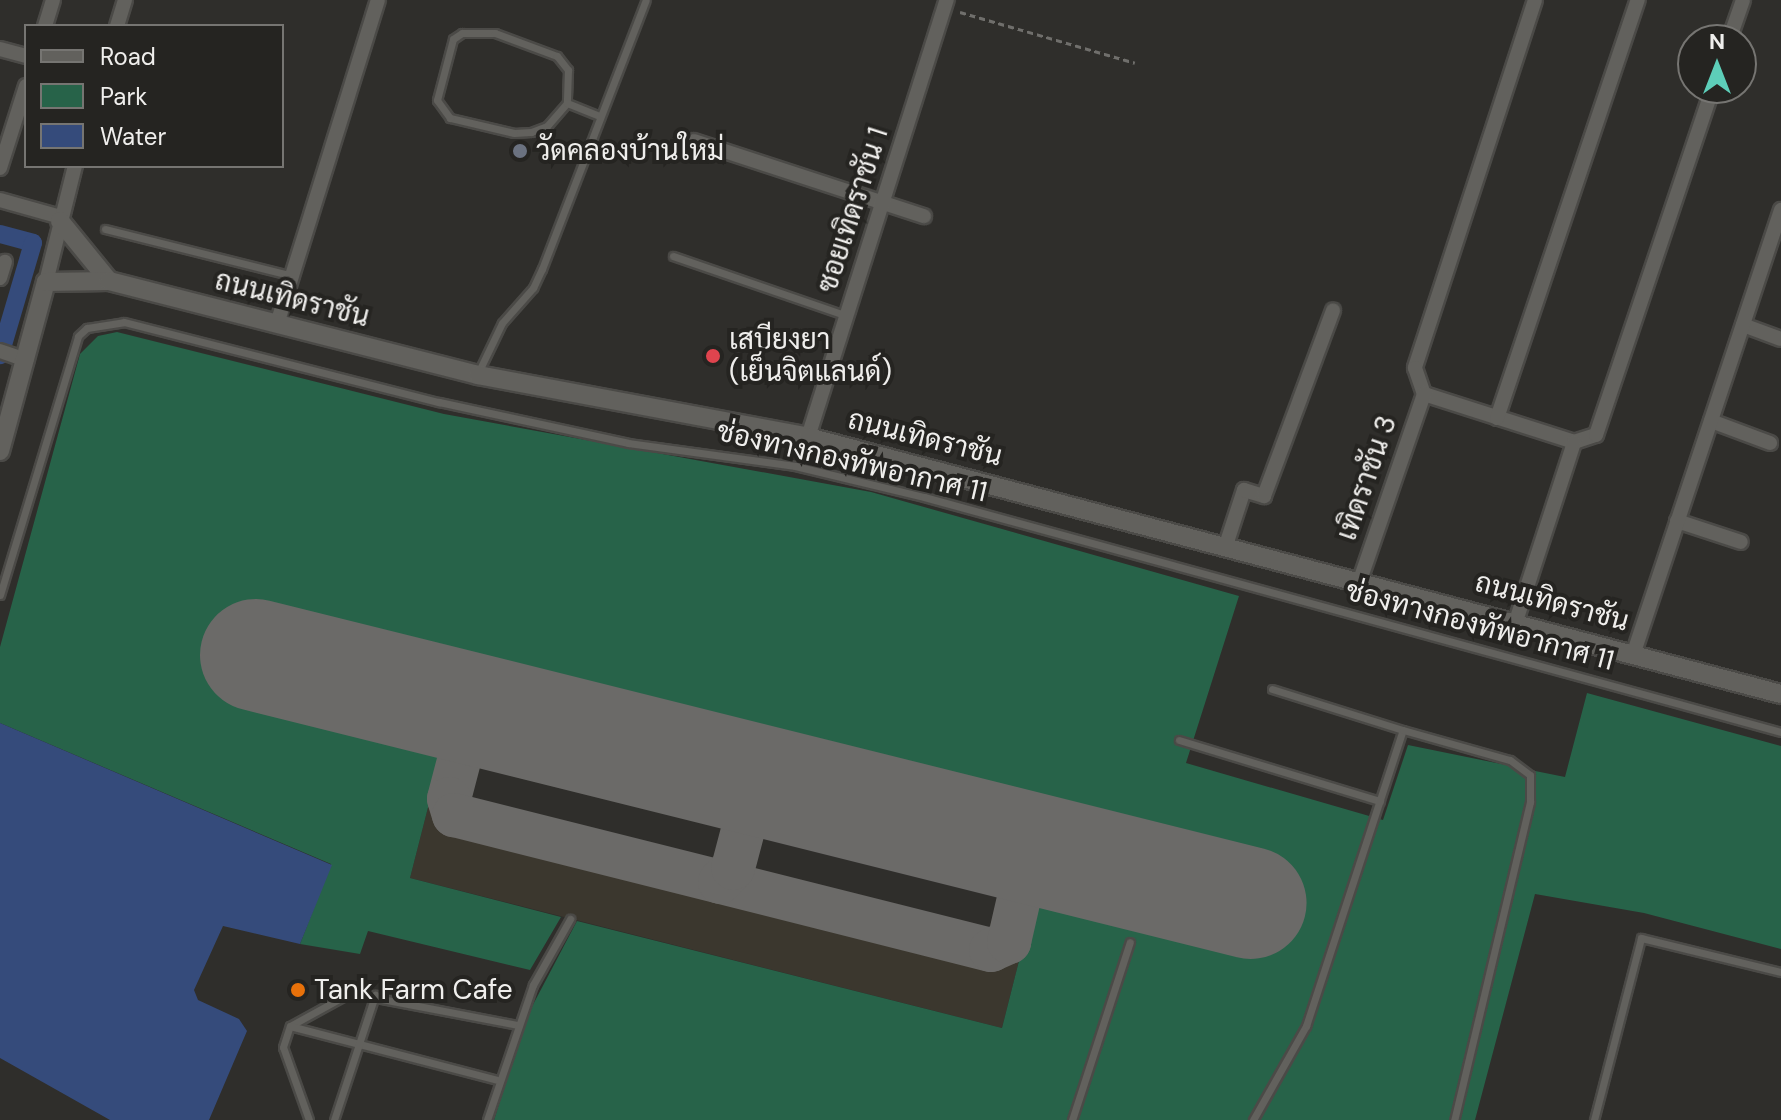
<!DOCTYPE html>
<html>
<head>
<meta charset="utf-8">
<style>
	body { margin:0 }
	#map { position:relative; width:1781px; height:1120px; overflow:hidden; background:#2f2e2b; font-family:"DM Sans",Sarabun,sans-serif }
	div>[style] { position:absolute }
	[style*='--x'] { left:calc(var(--x)*1px); top:calc(var(--y)*1px); width:calc(var(--w)*1px); rotate:calc(var(--a)*1deg) }
	.built>* { inset:0; background:#3b372e }
	.green>* { inset:0; background:#276349 }
	.water>* { inset:0; background:#354b7b }
	.canal>* { height:18px; margin:-9px; padding:0 9px; transform-origin:9px; border-radius:9px; background:#354b7b }
	.taxiway>* { height:44px; margin:-22px; padding:0 22px; transform-origin:22px; border-radius:22px; background:#6b6a68 }
	.runway>* { height:112px; margin:-56px; padding:0 56px; transform-origin:56px; border-radius:56px; background:#6b6a68 }
	.path>* { height:3px; margin-top:-1.5px; transform-origin:0; background:repeating-linear-gradient(90deg,#706f6c 0 6px,transparent 0 10px) }
	.roads { filter:drop-shadow(2px 0 #4b4a47) drop-shadow(-2px 0 #4b4a47) drop-shadow(0 2px #4b4a47) drop-shadow(0 -2px #4b4a47) }
	.service>* { height:7px; margin:-3.5px; padding:0 3.5px; transform-origin:3.5px; border-radius:3.5px; background:#62615d }
	.minor>* { height:14px; margin:-7px; padding:0 7px; transform-origin:7px; border-radius:7px; background:#62615d }
	.tertiary>* { height:18px; margin:-9px; padding:0 9px; transform-origin:9px; border-radius:9px; background:#62615d }
	.dots>* { width:22px; height:22px; translate:-50% -50%; box-sizing:border-box; border:4px solid #252421; border-radius:50% }
	span { translate:-50% -50%; white-space:nowrap; text-align:center; line-height:1.15; -webkit-text-stroke:8px #252421; paint-order:stroke }
	.poi-label { font-size:28px; color:#efeeec }
	.left { translate:0 -50%; text-align:left }
	.street-label { font-size:28px; color:#efeeec }
	.legend { position:absolute; left:24px; top:24px; width:260px; height:144px; box-sizing:border-box; background:#252421; border:2px solid #767572; margin:0; padding:10px 14px; list-style:none; font-size:24px; color:#efeeec }
	.legend li { display:flex; align-items:center; gap:16px; height:40px }
	.legend b { width:40px; border:2px solid #767572 }
	.north { position:absolute; left:1677px; top:24px; width:80px; height:80px; box-sizing:border-box; background:#252421; border:2px solid #767572; border-radius:50%; rotate:0deg; font-size:22px; font-weight:700; line-height:32px; text-align:center; color:#efeeec }
	.north::after { content:''; display:block; margin:auto; width:28px; height:36px; background:#5dceb9; clip-path:polygon(50% 0,100% 100%,50% 72%,0 100%) }
</style>
</head>
<body>
<div id="map">
	<div class="built">
		<div style="clip-path:polygon(447px 733px,478px 742px,462px 805px,717px 869px,734px 805px,765px 813px,750px 874px,988px 934px,1004px 872px,1039px 882px,1002px 1028px,410px 878px)"></div>
	</div>
	<div class="green">
		<div style="clip-path:polygon(117px 332px,444px 414px,871px 492px,1239px 596px,1186px 763px,1383px 820px,1408px 745px,1565px 777px,1587px 693px,1781px 746px,1781px 949px,1644px 913px,1535px 894px,1475px 1120px,494px 1120px,527px 1016px,577px 921px,1002px 1028px,1039px 882px,1252px 934px,1268px 876px,252px 623px,237px 681px,447px 733px,410px 878px,561px 917px,530px 970px,368px 931px,360px 954px,300px 944px,331px 864px,0 723px,0 647px,80px 354px,98px 336px)"></div>
	</div>
	<div class="water">
		<div style="clip-path:polygon(0 723px,332px 865px,300px 944px,223px 926px,194px 990px,198px 1000px,239px 1019px,247px 1031px,209px 1120px,110px 1120px,0 1058px)"></div>
	</div>
	<div class="canal">
		<div style="--x:0;--y:234;--w:34;--a:15"></div>
		<div style="--x:33;--y:243;--w:117;--a:106.4"></div>
	</div>
	<div class="taxiway">
		<div style="--x:457;--y:707;--w:28;--a:72"></div>
		<div style="--x:466;--y:734;--w:67;--a:104.7"></div>
		<div style="--x:449;--y:799;--w:17;--a:73"></div>
		<div style="--x:454;--y:815;--w:554;--a:14.11"></div>
		<div style="--x:991;--y:950;--w:20;--a:-24"></div>
		<div style="--x:1009;--y:942;--w:76;--a:-77.1"></div>
		<div style="--x:1026;--y:868;--w:27;--a:-34"></div>
		<div style="--x:720;--y:882;--w:19;--a:-47"></div>
		<div style="--x:733;--y:868;--w:74;--a:-75.2"></div>
		<div style="--x:752;--y:796;--w:19;--a:-39"></div>
	</div>
	<div class="runway">
		<div style="--x:256;--y:655;--w:1025;--a:14"></div>
	</div>
	<div class="path">
		<div style="--x:960;--y:12;--w:182;--a:16.2"></div>
	</div>
	<div class="roads">
		<div class="service">
			<div style="--x:567;--y:103;--w:30;--a:131"></div>
			<div style="--x:547;--y:126;--w:17;--a:159"></div>
			<div style="--x:531;--y:132;--w:17;--a:177"></div>
			<div style="--x:514;--y:133;--w:66;--a:-166.8"></div>
			<div style="--x:450;--y:118;--w:22;--a:-126"></div>
			<div style="--x:437;--y:100;--w:63;--a:-75.3"></div>
			<div style="--x:453;--y:39;--w:11;--a:-34"></div>
			<div style="--x:462;--y:33;--w:33;--a:0"></div>
			<div style="--x:495;--y:33;--w:66;--a:20.4"></div>
			<div style="--x:557;--y:56;--w:18;--a:52"></div>
			<div style="--x:568;--y:70;--w:33;--a:92"></div>
			<div style="--x:567;--y:103;--w:35;--a:22"></div>
			<div style="--x:105;--y:229;--w:194;--a:14"></div>
			<div style="--x:673;--y:256;--w:184;--a:19"></div>
			<div style="--x:478;--y:373;--w:55;--a:-64.4"></div>
			<div style="--x:502;--y:323;--w:47;--a:-48.5"></div>
			<div style="--x:533;--y:288;--w:21;--a:-65"></div>
			<div style="--x:542;--y:269;--w:288;--a:-68.9"></div>
			<div style="--x:0;--y:595;--w:270;--a:-73.2"></div>
			<div style="--x:78;--y:336;--w:12;--a:-42"></div>
			<div style="--x:87;--y:328;--w:37;--a:-9"></div>
			<div style="--x:124;--y:322;--w:325;--a:14.3"></div>
			<div style="--x:439;--y:402;--w:193;--a:12.2"></div>
			<div style="--x:628;--y:443;--w:169;--a:7.8"></div>
			<div style="--x:795;--y:466;--w:133;--a:13.5"></div>
			<div style="--x:924;--y:497;--w:889;--a:15.33"></div>
			<div style="--x:1272;--y:689;--w:137;--a:17.4"></div>
			<div style="--x:1179;--y:740;--w:210;--a:16.9"></div>
			<div style="--x:290;--y:1026;--w:68;--a:-28.8"></div>
			<div style="--x:350;--y:993;--w:170;--a:10.8"></div>
			<div style="--x:309;--y:1120;--w:77;--a:-109.6"></div>
			<div style="--x:283;--y:1047;--w:22;--a:-72"></div>
			<div style="--x:290;--y:1026;--w:214;--a:14.6"></div>
			<div style="--x:334;--y:1120;--w:132;--a:-71.8"></div>
			<div style="--x:487;--y:1120;--w:143;--a:-71.2"></div>
			<div style="--x:533;--y:985;--w:76;--a:-60.7"></div>
			<div style="--x:1072;--y:1120;--w:187;--a:-72"></div>
			<div style="--x:1253;--y:1120;--w:108;--a:-60.6"></div>
			<div style="--x:1306;--y:1026;--w:311;--a:-71.9"></div>
			<div style="--x:1403;--y:730;--w:111;--a:15.7"></div>
			<div style="--x:1510;--y:760;--w:25;--a:37"></div>
			<div style="--x:1530;--y:775;--w:27;--a:90"></div>
			<div style="--x:1530;--y:802;--w:327;--a:103.4"></div>
			<div style="--x:1594;--y:1120;--w:188;--a:-75.5"></div>
			<div style="--x:1641;--y:938;--w:144;--a:13.7"></div>
		</div>
		<div class="minor">
			<div style="--x:1535;--y:0;--w:387;--a:108.1"></div>
			<div style="--x:1415;--y:368;--w:28;--a:71"></div>
			<div style="--x:1424;--y:394;--w:157;--a:17.7"></div>
			<div style="--x:1574;--y:442;--w:23;--a:-18"></div>
			<div style="--x:1596;--y:435;--w:366;--a:-71.4"></div>
			<div style="--x:45;--y:26;--w:27;--a:-73"></div>
			<div style="--x:117;--y:26;--w:27;--a:-73"></div>
			<div style="--x:1729;--y:40;--w:42;--a:-70.7"></div>
			<div style="--x:0;--y:49;--w:27;--a:15"></div>
			<div style="--x:694;--y:141;--w:242;--a:18.1"></div>
			<div style="--x:0;--y:168;--w:86;--a:-72.4"></div>
			<div style="--x:0;--y:200;--w:63;--a:15.6"></div>
			<div style="--x:0;--y:278;--w:17;--a:-73"></div>
			<div style="--x:46;--y:282;--w:120;--a:-76"></div>
			<div style="--x:277;--y:324;--w:339;--a:-72.7"></div>
			<div style="--x:1743;--y:325;--w:40;--a:20.2"></div>
			<div style="--x:0;--y:351;--w:28;--a:19"></div>
			<div style="--x:1497;--y:418;--w:441;--a:-71.4"></div>
			<div style="--x:1711;--y:421;--w:63;--a:20.4"></div>
			<div style="--x:808;--y:437;--w:459;--a:-72.4"></div>
			<div style="--x:1677;--y:521;--w:67;--a:18.2"></div>
			<div style="--x:1226;--y:545;--w:58;--a:-71.9"></div>
			<div style="--x:1244;--y:490;--w:21;--a:17"></div>
			<div style="--x:1264;--y:496;--w:198;--a:-69.6"></div>
			<div style="--x:1360;--y:580;--w:197;--a:-71"></div>
			<div style="--x:1516;--y:621;--w:188;--a:-72"></div>
			<div style="--x:1634;--y:652;--w:466;--a:-71.6"></div>
		</div>
		<div class="tertiary">
			<div style="--x:60;--y:221;--w:77;--a:50.8"></div>
			<div style="--x:0;--y:451;--w:175;--a:-74.8"></div>
			<div style="--x:46;--y:282;--w:63;--a:-0.9"></div>
			<div style="--x:109;--y:281;--w:381;--a:14.3"></div>
			<div style="--x:478;--y:375;--w:336;--a:10.6"></div>
			<div style="--x:808;--y:437;--w:1006;--a:14.8"></div>
		</div>
	</div>
	<div class="dots">
		<div style="left:520px;top:151px;background:#6b7280"></div>
		<div style="left:713px;top:356px;background:#e0444e"></div>
		<div style="left:298px;top:990px;background:#e8710a"></div>
	</div>
	<div class="poi-label">
		<span class="left" style="left:536px;top:151px">วัดคลองบ้านใหม่</span>
		<span class="left" style="left:729px;top:356px">เสบียงยา<br>(เย็นจิตแลนด์)</span>
		<span class="left" style="left:314px;top:990px">Tank Farm Cafe</span>
	</div>
	<div class="street-label">
		<span style="left:853px;top:210px;rotate:-72deg">ซอยเทิดราชัน 1</span>
		<span style="left:292px;top:299px;rotate:14deg">ถนนเทิดราชัน</span>
		<span style="left:925px;top:438px;rotate:14deg">ถนนเทิดราชัน</span>
		<span style="left:852px;top:462px;rotate:13deg">ช่องทางกองทัพอากาศ 11</span>
		<span style="left:1367px;top:478px;rotate:-71deg">เทิดราชัน 3</span>
		<span style="left:1552px;top:602px;rotate:15deg">ถนนเทิดราชัน</span>
		<span style="left:1480px;top:626px;rotate:15deg">ช่องทางกองทัพอากาศ 11</span>
	</div>
	<ul class="legend">
	<li><b style="height:10px;background:#62615d"></b>Road</li>
	<li><b style="height:22px;background:#276349"></b>Park</li>
	<li><b style="height:22px;background:#354b7b"></b>Water</li>
	</ul>
	<div class="north">N</div>
</div>
</body>
</html>
